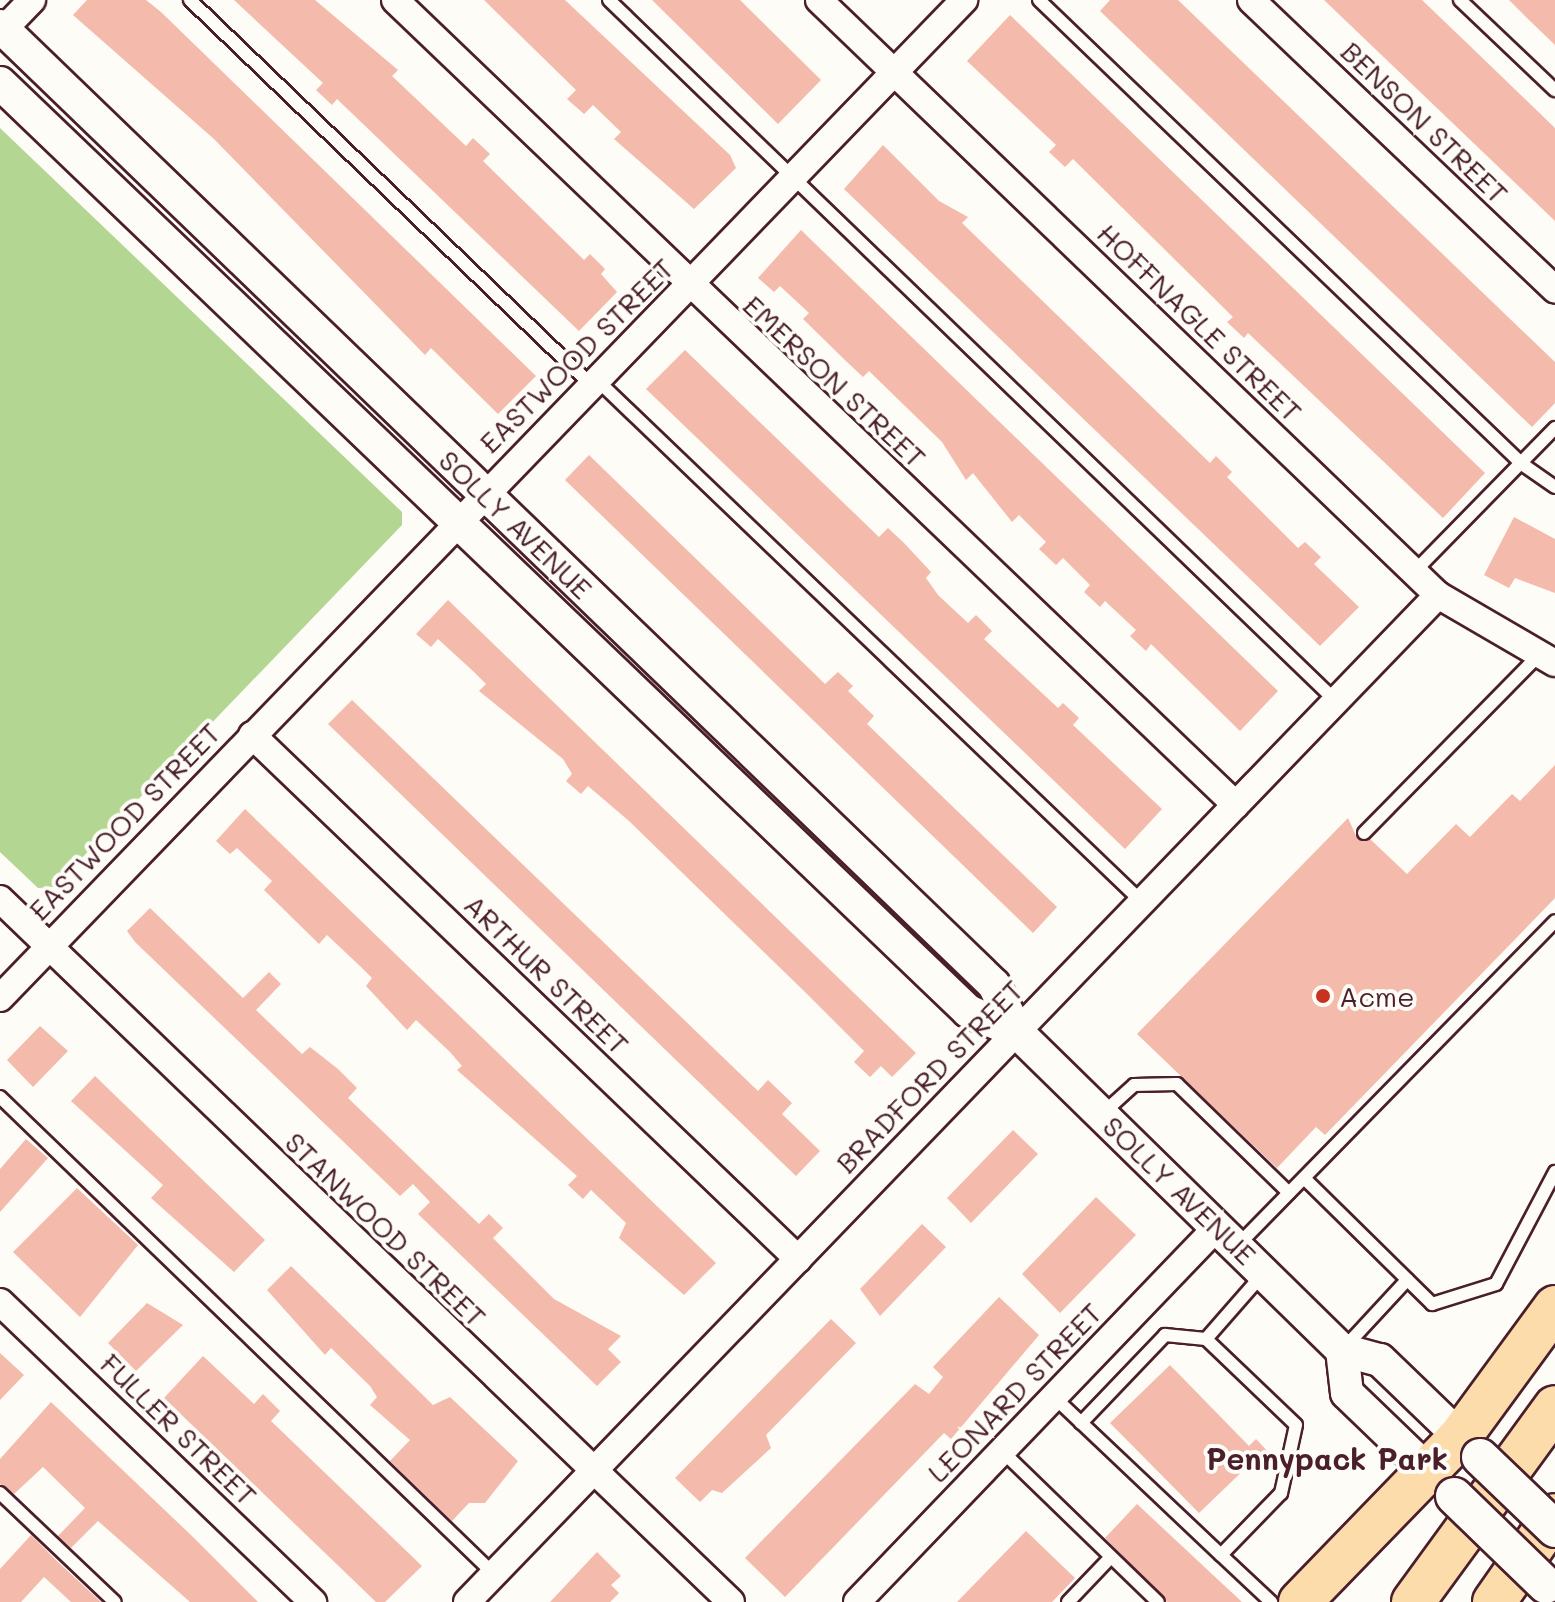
<!DOCTYPE html>
<html>
<head>
<meta charset="utf-8">
<style>
	body { margin:0 }
	#map { position:relative; width:1555px; height:1602px; overflow:hidden; background:#fdfcf7; font-family:Mali,sans-serif }
	div>[style] { position:absolute }
	[style*='--x'] { left:calc(var(--x)*1px); top:calc(var(--y)*1px); width:calc(var(--w)*1px); rotate:calc(var(--a)*1deg) }
	.green>* { inset:0; background:#b3d792 }
	.building>* { inset:0; background:#f4baab }
	.roads { filter:drop-shadow(2px 0 #4a1f2b) drop-shadow(-2px 0 #4a1f2b) drop-shadow(0 2px #4a1f2b) drop-shadow(0 -2px #4a1f2b) }
	.service>* { height:12px; margin:-6px; padding:0 6px; transform-origin:6px; border-radius:6px; background:#fdfcf7 }
	.minor>* { height:26px; margin:-13px; padding:0 13px; transform-origin:13px; border-radius:13px; background:#fdfcf7 }
	.tertiary>* { height:32px; margin:-16px; padding:0 16px; transform-origin:16px; border-radius:16px; background:#fdfcf7 }
	.trunk>* { height:42px; margin:-21px; padding:0 21px; transform-origin:21px; border-radius:21px; background:#fddcac }
	.bridges { filter:drop-shadow(2px 0 #4a1f2b) drop-shadow(-2px 0 #4a1f2b) drop-shadow(0 2px #4a1f2b) drop-shadow(0 -2px #4a1f2b) }
	.secondary-bridge>* { height:36px; margin:-18px; padding:0 18px; transform-origin:18px; border-radius:18px; background:#fdfcf7 }
	.dots>* { width:22px; height:22px; translate:-50% -50%; box-sizing:border-box; border:4px solid #fdfcf7; border-radius:50% }
	span { translate:-50% -50%; white-space:nowrap; text-align:center; line-height:1.15; -webkit-text-stroke:8px #fdfcf7; paint-order:stroke }
	.street-label { font-size:28px; color:#4a1f2b }
	.poi-label { font-size:28px; color:#4a1f2b }
	.left { translate:0 -50%; text-align:left }
	.neighbourhood-label { font-size:30px; color:#4a1f2b; font-weight:700 }
</style>
</head>
<body>
<div id="map">
	<div class="green">
		<div style="clip-path:polygon(0 128px,402px 512px,402px 525px,54px 887px,38px 888px,0 852px)"></div>
	</div>
	<div class="building">
		<div style="clip-path:polygon(87px 0,146px 0,161px 12px,536px 376px,498px 414px,431px 348px,425px 355px,214px 139px,73px 15px)"></div>
		<div style="clip-path:polygon(234px 0,315px 0,398px 70px,392px 76px,466px 146px,473px 138px,490px 154px,483px 161px,584px 260px,590px 254px,605px 269px,601px 274px,617px 292px,579px 331px,337px 99px,332px 105px,316px 90px,323px 83px)"></div>
		<div style="clip-path:polygon(484px 0,565px 0,730px 155px,736px 168px,694px 209px,614px 139px,621px 132px,593px 105px,584px 114px,567px 99px,576px 90px)"></div>
		<div style="clip-path:polygon(652px 0,740px 0,821px 80px,778px 124px)"></div>
		<div style="clip-path:polygon(1110px 0,1178px 0,1555px 362px,1555px 403px,1532px 427px,1100px 11px)"></div>
		<div style="clip-path:polygon(1324px 0,1422px 0,1470px 46px,1555px 128px,1555px 221px)"></div>
		<div style="clip-path:polygon(1509px 0,1555px 0,1555px 45px,1529px 20px)"></div>
		<div style="clip-path:polygon(1010px 15px,1485px 473px,1443px 518px,1248px 333px,1244px 338px,1227px 322px,1233px 317px,1073px 159px,1065px 167px,1049px 152px,1056px 145px,967px 61px)"></div>
		<div style="clip-path:polygon(883px 145px,939px 201px,968px 217px,962px 223px,1210px 463px,1216px 456px,1232px 472px,1227px 477px,1298px 548px,1305px 542px,1321px 557px,1314px 564px,1359px 607px,1320px 646px,844px 189px)"></div>
		<div style="clip-path:polygon(801px 230px,1278px 691px,1240px 731px,1151px 644px,1146px 651px,1130px 636px,1136px 630px,1105px 601px,1100px 607px,1084px 592px,1090px 585px,1063px 558px,1056px 565px,1039px 549px,1046px 542px,1019px 515px,1012px 522px,973px 473px,966px 480px,942px 442px,869px 371px,863px 377px,847px 362px,803px 319px,809px 313px,780px 286px,774px 292px,758px 278px)"></div>
		<div style="clip-path:polygon(685px 350px,879px 537px,888px 528px,904px 543px,931px 572px,926px 578px,938px 595px,968px 623px,976px 615px,992px 631px,984px 639px,1058px 708px,1063px 703px,1079px 718px,1073px 725px,1162px 809px,1125px 849px,646px 389px)"></div>
		<div style="clip-path:polygon(589px 455px,825px 684px,838px 672px,853px 686px,848px 691px,874px 716px,867px 724px,1057px 907px,1033px 933px,565px 480px)"></div>
		<div style="clip-path:polygon(1514px 517px,1555px 539px,1555px 593px,1515px 578px,1509px 588px,1484px 575px)"></div>
		<div style="clip-path:polygon(448px 600px,916px 1053px,892px 1077px,881px 1066px,870px 1077px,854px 1062px,864px 1051px,804px 991px,629px 821px,588px 786px,581px 794px,566px 781px,572px 774px,563px 759px,479px 691px,486px 684px,474px 672px,438px 639px,431px 647px,416px 634px)"></div>
		<div style="clip-path:polygon(352px 700px,758px 1091px,768px 1080px,792px 1103px,782px 1114px,820px 1151px,796px 1176px,328px 724px)"></div>
		<div style="clip-path:polygon(1555px 765px,1555px 898px,1325px 1135px,1316px 1127px,1277px 1168px,1137px 1034px,1348px 818px,1358px 840px,1370px 839px,1407px 874px,1456px 824px,1470px 837px,1512px 794px,1520px 801px)"></div>
		<div style="clip-path:polygon(245px 809px,716px 1263px,684px 1295px,619px 1238px,626px 1223px,591px 1190px,583px 1199px,568px 1185px,577px 1176px,457px 1070px,462px 1066px,450px 1052px,416px 1020px,407px 1030px,366px 986px,372px 978px,361px 967px,327px 935px,319px 944px,264px 890px,272px 881px,237px 848px,230px 854px,216px 841px)"></div>
		<div style="clip-path:polygon(150px 908px,243px 998px,269px 972px,281px 984px,256px 1010px,302px 1054px,310px 1047px,338px 1069px,357px 1088px,348px 1098px,479px 1224px,489px 1214px,503px 1228px,493px 1238px,554px 1299px,621px 1336px,608px 1349px,621px 1362px,597px 1386px,418px 1214px,430px 1202px,413px 1184px,400px 1196px,135px 942px,127px 931px)"></div>
		<div style="clip-path:polygon(40px 1026px,68px 1051px,33px 1087px,7px 1060px)"></div>
		<div style="clip-path:polygon(95px 1076px,265px 1240px,234px 1272px,151px 1198px,163px 1185px,71px 1101px)"></div>
		<div style="clip-path:polygon(1013px 1130px,1038px 1154px,971px 1223px,947px 1198px)"></div>
		<div style="clip-path:polygon(26px 1139px,48px 1158px,0 1212px,0 1169px)"></div>
		<div style="clip-path:polygon(77px 1188px,138px 1245px,80px 1317px,13px 1252px)"></div>
		<div style="clip-path:polygon(1096px 1197px,1136px 1235px,1060px 1313px,1022px 1274px)"></div>
		<div style="clip-path:polygon(922px 1224px,946px 1247px,880px 1316px,860px 1289px)"></div>
		<div style="clip-path:polygon(291px 1266px,433px 1405px,450px 1397px,518px 1461px,485px 1503px,469px 1503px,452px 1521px,390px 1461px,410px 1440px,370px 1405px,377px 1397px,370px 1386px,331px 1348px,325px 1355px,267px 1290px)"></div>
		<div style="clip-path:polygon(999px 1297px,1039px 1335px,951px 1439px,944px 1433px,785px 1597px,745px 1558px,915px 1384px,929px 1394px,943px 1377px,933px 1367px)"></div>
		<div style="clip-path:polygon(147px 1303px,183px 1325px,136px 1371px,108px 1343px)"></div>
		<div style="clip-path:polygon(831px 1319px,856px 1343px,766px 1435px,771px 1448px,722px 1493px,712px 1490px,700px 1502px,675px 1478px)"></div>
		<div style="clip-path:polygon(0 1353px,24px 1375px,0 1400px)"></div>
		<div style="clip-path:polygon(203px 1356px,254px 1404px,263px 1394px,280px 1411px,271px 1421px,422px 1566px,385px 1602px,376px 1602px,164px 1398px)"></div>
		<div style="clip-path:polygon(1170px 1365px,1249px 1446px,1256px 1439px,1271px 1455px,1255px 1470px,1250px 1464px,1199px 1513px,1110px 1423px)"></div>
		<div style="clip-path:polygon(51px 1402px,192px 1536px,258px 1602px,190px 1602px,98px 1521px,71px 1548px,58px 1536px,85px 1508px,43px 1467px,14px 1494px,0 1484px,0 1459px)"></div>
		<div style="clip-path:polygon(1137px 1504px,1213px 1575px,1242px 1602px,1167px 1602px,1105px 1538px)"></div>
		<div style="clip-path:polygon(1026px 1531px,1075px 1578px,1052px 1602px,957px 1602px)"></div>
		<div style="clip-path:polygon(31px 1535px,58px 1562px,101px 1602px,71px 1602px,44px 1577px,21px 1602px,0 1602px,0 1569px)"></div>
		<div style="clip-path:polygon(597px 1552px,621px 1576px,611px 1585px,619px 1593px,610px 1602px,550px 1602px)"></div>
	</div>
	<div class="roads">
		<div class="service">
			<div style="--x:190;--y:0;--w:554;--a:43.83"></div>
			<div style="--x:609;--y:0;--w:1010;--a:43.96"></div>
			<div style="--x:1039;--y:0;--w:670;--a:43.85"></div>
			<div style="--x:1522;--y:464;--w:40;--a:34.9"></div>
			<div style="--x:1460;--y:0;--w:131;--a:43.5"></div>
			<div style="--x:595;--y:378;--w:757;--a:43.77"></div>
			<div style="--x:1414;--y:572;--w:202;--a:-45.6"></div>
			<div style="--x:1364;--y:833;--w:250;--a:-45.5"></div>
			<div style="--x:0;--y:1097;--w:687;--a:44"></div>
			<div style="--x:1102;--y:1114;--w:43;--a:-42.2"></div>
			<div style="--x:1134;--y:1085;--w:43;--a:-1.3"></div>
			<div style="--x:1177;--y:1084;--w:156;--a:44.2"></div>
			<div style="--x:1304;--y:1178;--w:180;--a:44.5"></div>
			<div style="--x:1432;--y:1304;--w:67;--a:-17.4"></div>
			<div style="--x:1496;--y:1284;--w:127;--a:-62.2"></div>
			<div style="--x:1238;--y:1245;--w:453;--a:-45.6"></div>
			<div style="--x:1262;--y:1275;--w:85;--a:131.2"></div>
			<div style="--x:1206;--y:1339;--w:124;--a:43.7"></div>
			<div style="--x:1296;--y:1425;--w:70;--a:102.4"></div>
			<div style="--x:1281;--y:1493;--w:86;--a:134.1"></div>
			<div style="--x:1221;--y:1555;--w:69;--a:43.2"></div>
			<div style="--x:1344;--y:1348;--w:93;--a:-47.2"></div>
			<div style="--x:1054;--y:1397;--w:230;--a:43.4"></div>
			<div style="--x:1081;--y:1423;--w:122;--a:-46.3"></div>
			<div style="--x:1165;--y:1335;--w:41;--a:5.6"></div>
			<div style="--x:1002;--y:1451;--w:217;--a:44.1"></div>
			<div style="--x:0;--y:1493;--w:158;--a:43.5"></div>
			<div style="--x:1068;--y:1602;--w:62;--a:-46.3"></div>
		</div>
		<div class="minor">
			<div style="--x:395;--y:0;--w:1164;--a:43.75"></div>
			<div style="--x:819;--y:0;--w:859;--a:43.87"></div>
			<div style="--x:1438;--y:595;--w:135;--a:30.2"></div>
			<div style="--x:1251;--y:0;--w:420;--a:43.6"></div>
			<div style="--x:0;--y:33;--w:46;--a:-45.9"></div>
			<div style="--x:252;--y:735;--w:757;--a:43.82"></div>
			<div style="--x:0;--y:899;--w:1014;--a:43.88"></div>
			<div style="--x:0;--y:998;--w:1388;--a:-45.99"></div>
			<div style="--x:0;--y:1302;--w:434;--a:43.8"></div>
			<div style="--x:467;--y:1602;--w:1399;--a:-46.04"></div>
			<div style="--x:857;--y:1602;--w:521;--a:-46.17"></div>
		</div>
		<div class="tertiary">
			<div style="--x:0;--y:26;--w:1381;--a:43.97"></div>
			<div style="--x:994;--y:985;--w:52;--a:63.9"></div>
			<div style="--x:1017;--y:1032;--w:455;--a:44.4"></div>
			<div style="--x:1342;--y:1350;--w:39;--a:15"></div>
			<div style="--x:1380;--y:1360;--w:111;--a:43.9"></div>
			<div style="--x:0;--y:83;--w:1341;--a:43.79"></div>
			<div style="--x:968;--y:1011;--w:53;--a:23.2"></div>
			<div style="--x:1342;--y:1350;--w:43;--a:83.4"></div>
			<div style="--x:1347;--y:1393;--w:114;--a:43.9"></div>
		</div>
		<div class="trunk">
			<div style="--x:1300;--y:1602;--w:230;--a:-45.9"></div>
			<div style="--x:1460;--y:1437;--w:161;--a:-53.8"></div>
			<div style="--x:1413;--y:1602;--w:241;--a:-53.9"></div>
			<div style="--x:1494;--y:1602;--w:106;--a:-55"></div>
		</div>
	</div>
	<div class="bridges">
		<div class="secondary-bridge">
			<div style="--x:1480;--y:1457;--w:104;--a:43.8"></div>
			<div style="--x:1454;--y:1496;--w:128;--a:44.1"></div>
		</div>
	</div>
	<div class="dots">
		<div style="left:1323px;top:996px;background:#c8321e"></div>
	</div>
	<div class="street-label">
		<span style="left:1425px;top:122px;rotate:44deg">BENSON STREET</span>
		<span style="left:1200px;top:322px;rotate:44deg">HOFFNAGLE STREET</span>
		<span style="left:576px;top:355px;rotate:-45deg">EASTWOOD STREET</span>
		<span style="left:835px;top:381px;rotate:43deg">EMERSON STREET</span>
		<span style="left:516px;top:524px;rotate:44deg">SOLLY AVENUE</span>
		<span style="left:124px;top:821px;rotate:-46deg">EASTWOOD STREET</span>
		<span style="left:547px;top:974px;rotate:44deg">ARTHUR STREET</span>
		<span style="left:929px;top:1076px;rotate:-46deg">BRADFORD STREET</span>
		<span style="left:1180px;top:1190px;rotate:44deg">SOLLY AVENUE</span>
		<span style="left:386px;top:1229px;rotate:44deg">STANWOOD STREET</span>
		<span style="left:1014px;top:1392px;rotate:-46deg">LEONARD STREET</span>
		<span style="left:179px;top:1429px;rotate:44deg">FULLER STREET</span>
	</div>
	<div class="poi-label">
		<span class="left" style="left:1339px;top:996px">Acme</span>
	</div>
	<div class="neighbourhood-label">
		<span style="left:1327px;top:1458px">Pennypack Park</span>
	</div>
</div>
</body>
</html>
